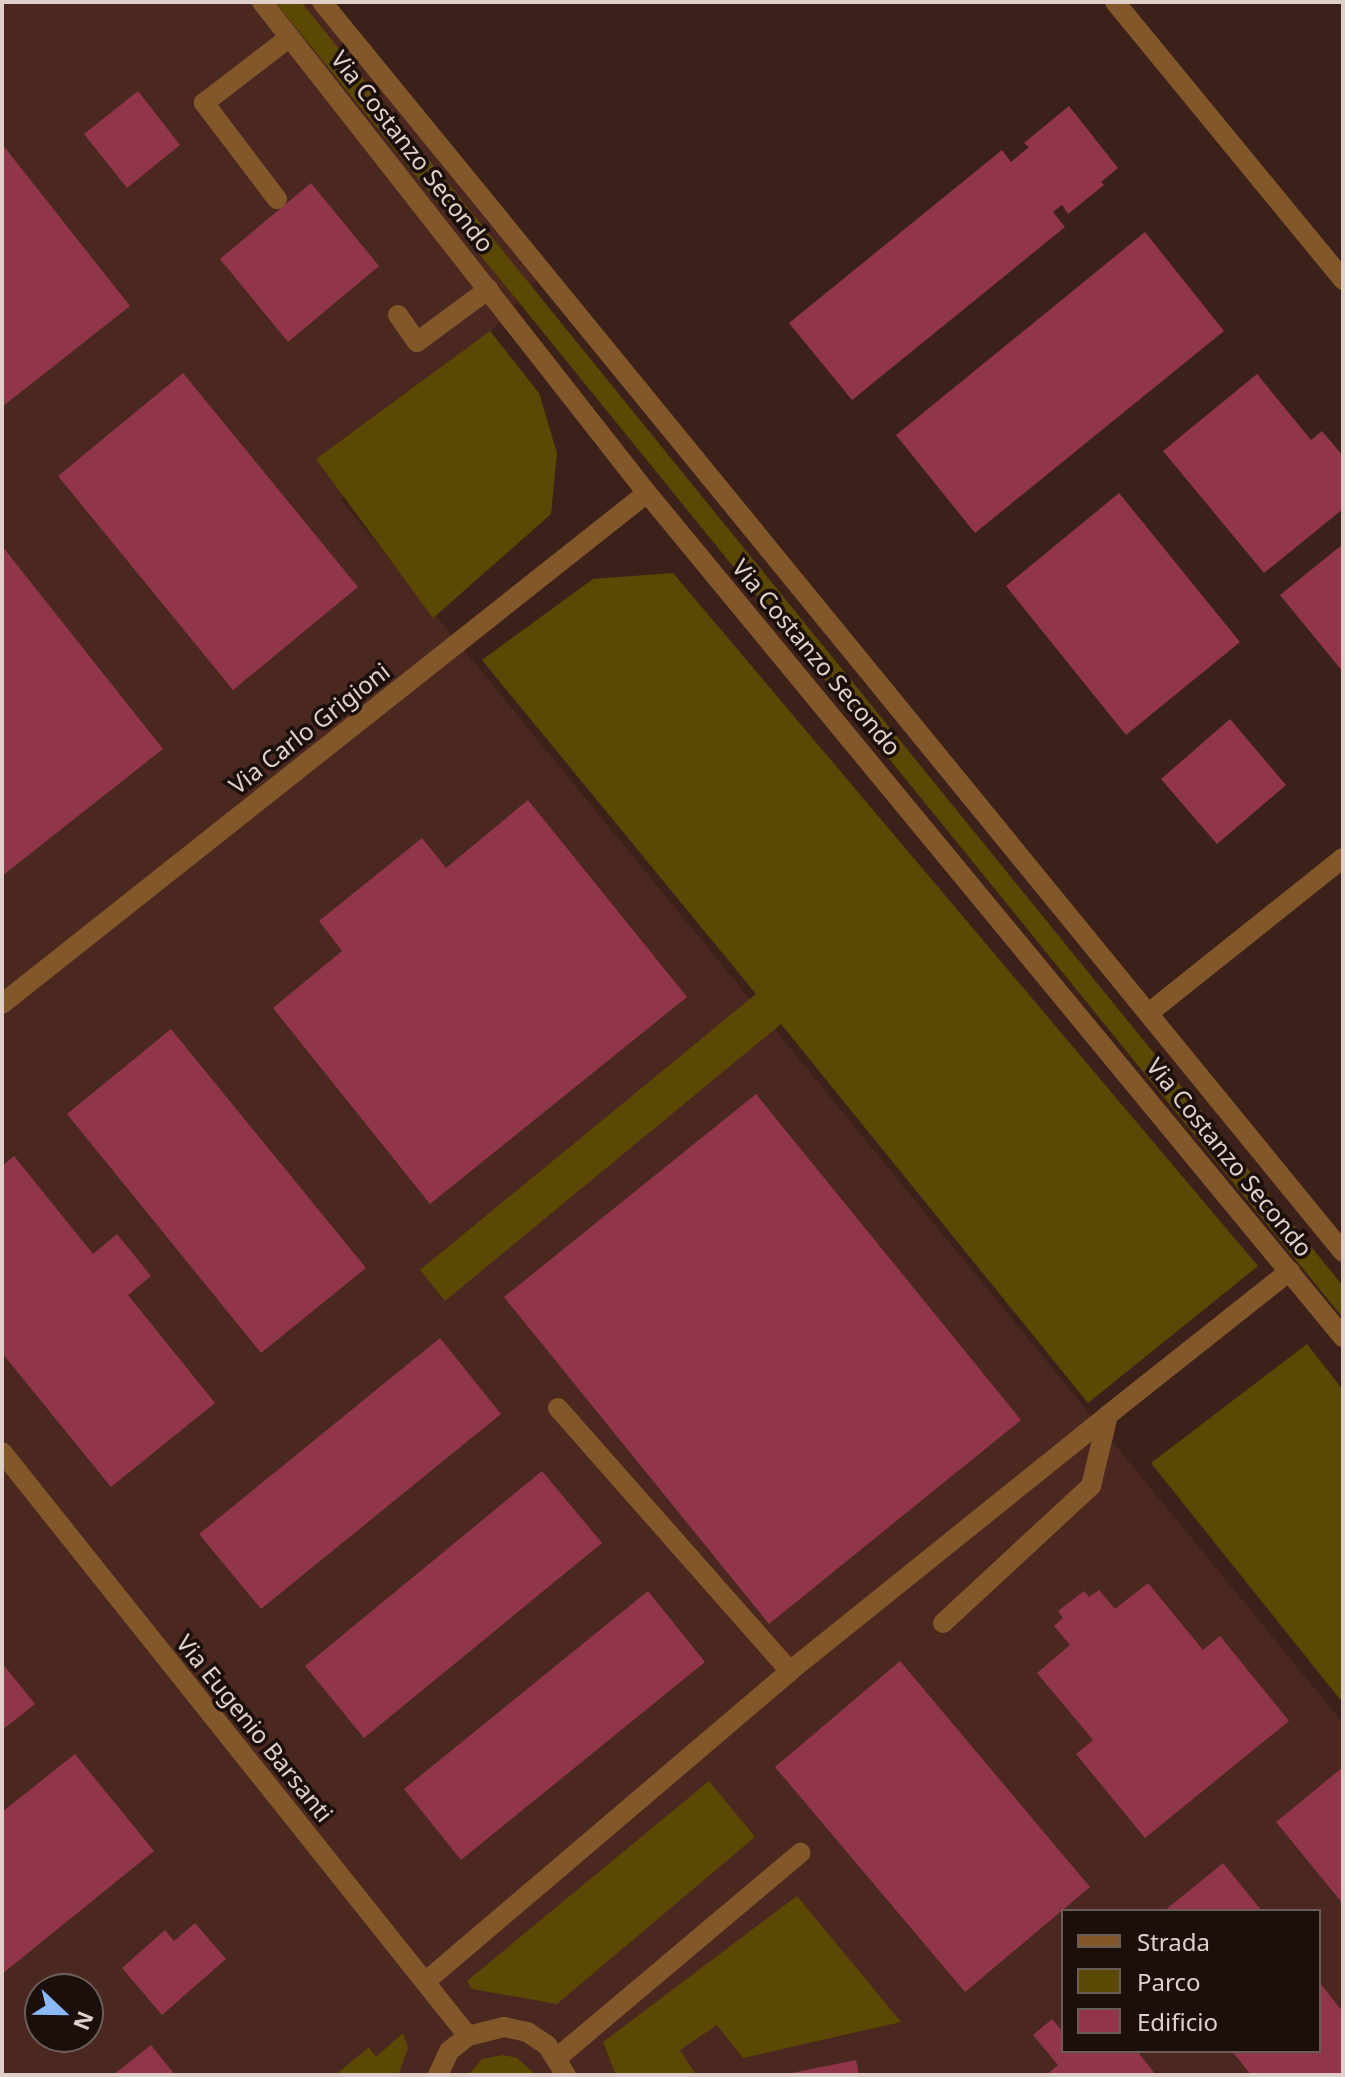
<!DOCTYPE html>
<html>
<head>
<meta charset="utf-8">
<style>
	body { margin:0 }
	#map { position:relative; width:1345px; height:2077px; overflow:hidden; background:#3c211a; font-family:"Noto Sans",sans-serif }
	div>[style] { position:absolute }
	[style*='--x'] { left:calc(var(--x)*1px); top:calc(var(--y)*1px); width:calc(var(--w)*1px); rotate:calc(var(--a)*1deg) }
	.built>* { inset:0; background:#4a281f }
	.green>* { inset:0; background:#5b4903 }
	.building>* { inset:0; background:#91354b }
	.service>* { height:20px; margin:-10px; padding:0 10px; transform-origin:10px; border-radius:10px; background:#82572a }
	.minor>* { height:20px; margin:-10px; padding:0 10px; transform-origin:10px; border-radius:10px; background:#82572a }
	.tertiary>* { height:20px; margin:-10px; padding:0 10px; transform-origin:10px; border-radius:10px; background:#82572a }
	span { translate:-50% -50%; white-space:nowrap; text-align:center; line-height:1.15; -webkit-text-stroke:7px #1b0f0b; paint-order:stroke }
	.street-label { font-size:24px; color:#e1cfc9 }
	.frame { position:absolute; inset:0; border:4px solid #e1cfc9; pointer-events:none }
	.legend { position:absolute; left:1061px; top:1909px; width:260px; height:144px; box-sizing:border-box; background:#1b0f0b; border:2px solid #6a5c57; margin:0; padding:10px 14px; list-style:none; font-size:24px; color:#e1cfc9 }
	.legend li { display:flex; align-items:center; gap:16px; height:40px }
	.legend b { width:40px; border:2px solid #6a5c57 }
	.north { position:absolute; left:24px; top:1973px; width:80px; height:80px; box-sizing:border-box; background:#1b0f0b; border:2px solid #6a5c57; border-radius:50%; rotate:112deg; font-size:22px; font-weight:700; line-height:32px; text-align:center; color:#e1cfc9 }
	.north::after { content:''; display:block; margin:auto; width:28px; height:36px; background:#8bbafc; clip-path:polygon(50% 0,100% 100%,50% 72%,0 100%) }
</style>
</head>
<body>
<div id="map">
	<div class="built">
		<div style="clip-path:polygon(evenodd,2px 2px,327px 2px,542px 274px,341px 500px,1343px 1723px,1343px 2075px,2px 2075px,2px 2px,1063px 1911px,1319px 1911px,1319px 2051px,1063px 2051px,1063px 1911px,2px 2px,40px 1989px,88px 1989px,88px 2037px,40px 2037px,40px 1989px)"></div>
	</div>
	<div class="green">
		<div style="clip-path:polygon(275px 2px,301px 2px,661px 446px,1343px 1286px,1343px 1318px)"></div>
		<div style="clip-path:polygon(490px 331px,539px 393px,557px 453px,551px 514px,433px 618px,316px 459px)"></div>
		<div style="clip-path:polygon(673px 573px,1258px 1266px,1088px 1403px,781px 1024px,445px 1301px,420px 1270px,756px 994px,482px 660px,593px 579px)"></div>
		<div style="clip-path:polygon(1307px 1344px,1343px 1390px,1343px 1703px,1151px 1463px)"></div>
		<div style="clip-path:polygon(709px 1781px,755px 1837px,557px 2004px,472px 1989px,467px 1981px)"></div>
		<div style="clip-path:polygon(797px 1896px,901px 2022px,743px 2058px,717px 2025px,680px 2050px,696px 2075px,616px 2075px,603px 2042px)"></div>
		<div style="clip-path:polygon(403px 2033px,408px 2048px,398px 2075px,335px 2075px,369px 2047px,376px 2057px)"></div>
		<div style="clip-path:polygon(503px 2055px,517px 2058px,536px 2075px,468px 2075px,482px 2059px)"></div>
	</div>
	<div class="building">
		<div style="clip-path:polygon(138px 91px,180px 145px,127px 188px,84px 134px)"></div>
		<div style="clip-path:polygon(1069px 106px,1118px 168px,1101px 182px,1104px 185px,1068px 214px,1062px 205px,1053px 212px,1065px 227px,852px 400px,789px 323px,1002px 150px,1011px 162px,1029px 147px,1024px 143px)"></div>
		<div style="clip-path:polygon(2px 144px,130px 306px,2px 407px)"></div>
		<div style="clip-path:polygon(311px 183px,379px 266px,288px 342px,220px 259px)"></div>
		<div style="clip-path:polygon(1145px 232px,1224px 331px,975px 533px,896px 435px)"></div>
		<div style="clip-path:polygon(183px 373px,358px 587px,233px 690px,58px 476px)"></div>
		<div style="clip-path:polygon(1257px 374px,1311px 440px,1322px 431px,1343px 456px,1343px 509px,1264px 573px,1163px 451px)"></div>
		<div style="clip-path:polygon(1119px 493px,1240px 642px,1126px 735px,1006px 586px)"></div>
		<div style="clip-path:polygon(1343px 544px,1343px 672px,1280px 595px)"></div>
		<div style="clip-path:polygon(2px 546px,163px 749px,2px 876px)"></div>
		<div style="clip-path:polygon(1230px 719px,1286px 785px,1217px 844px,1161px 779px)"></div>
		<div style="clip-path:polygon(528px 800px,687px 997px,430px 1204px,273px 1008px,342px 951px,319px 921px,422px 838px,446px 868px)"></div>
		<div style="clip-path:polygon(171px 1029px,366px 1268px,261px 1353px,67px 1114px)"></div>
		<div style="clip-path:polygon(756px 1094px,1021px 1420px,769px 1624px,504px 1297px)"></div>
		<div style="clip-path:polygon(14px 1156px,93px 1254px,117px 1234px,151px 1276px,128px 1295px,215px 1403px,111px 1487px,2px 1353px,2px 1166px)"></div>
		<div style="clip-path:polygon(440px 1338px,501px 1414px,261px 1609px,199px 1534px)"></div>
		<div style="clip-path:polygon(542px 1471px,602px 1543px,364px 1738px,305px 1666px)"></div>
		<div style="clip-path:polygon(1148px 1583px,1203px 1650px,1220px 1636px,1289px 1721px,1145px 1838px,1076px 1754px,1093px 1740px,1037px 1673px,1070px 1645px,1054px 1626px,1063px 1618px,1058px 1611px,1084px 1591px,1089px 1597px,1099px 1590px,1115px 1609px)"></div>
		<div style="clip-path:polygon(648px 1591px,705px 1662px,461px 1860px,404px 1789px)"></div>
		<div style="clip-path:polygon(900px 1661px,1090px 1887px,965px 1992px,775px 1767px)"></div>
		<div style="clip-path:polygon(2px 1663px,35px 1704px,2px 1730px)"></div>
		<div style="clip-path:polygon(75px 1754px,154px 1851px,2px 1974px,2px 1812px)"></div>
		<div style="clip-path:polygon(1343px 1767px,1343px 1904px,1276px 1822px)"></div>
		<div style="clip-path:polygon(1223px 1863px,1262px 1911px,1164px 1911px,1206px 1877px)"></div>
		<div style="clip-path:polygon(195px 1923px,226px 1959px,162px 2015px,122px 1968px,165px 1930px,174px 1941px)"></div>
		<div style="clip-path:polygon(1319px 1982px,1343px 2012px,1343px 2075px,1251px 2075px,1232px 2051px,1319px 2051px)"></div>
		<div style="clip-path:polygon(1052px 2019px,1063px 2032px,1063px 2051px,1137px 2051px,1156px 2075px,1046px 2075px,1058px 2065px,1033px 2035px)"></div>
		<div style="clip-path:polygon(151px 2045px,175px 2075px,113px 2075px)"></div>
		<div style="clip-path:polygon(856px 2060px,859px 2075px,787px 2075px,787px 2074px)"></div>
	</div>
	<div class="service">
		<div style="--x:277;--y:199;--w:121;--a:-127.2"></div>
		<div style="--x:204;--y:103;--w:108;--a:-37.5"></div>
		<div style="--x:398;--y:315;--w:33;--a:55"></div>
		<div style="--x:417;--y:342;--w:89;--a:-36.4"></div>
		<div style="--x:558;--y:1408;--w:351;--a:48.6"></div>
		<div style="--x:790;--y:1671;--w:408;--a:-38.8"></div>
		<div style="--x:943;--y:1623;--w:202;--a:-42.8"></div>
		<div style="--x:1091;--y:1486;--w:73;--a:-76.5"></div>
		<div style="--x:425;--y:1982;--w:480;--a:-40.4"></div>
		<div style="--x:558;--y:2057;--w:317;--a:-40.1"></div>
	</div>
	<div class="minor">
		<div style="--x:1115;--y:2;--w:360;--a:50.6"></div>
		<div style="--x:2;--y:1004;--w:823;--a:-38.39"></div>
		<div style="--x:1150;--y:1012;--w:247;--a:-38.6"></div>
		<div style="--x:1108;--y:1415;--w:232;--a:-38.4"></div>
		<div style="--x:2;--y:1452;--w:747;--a:51.41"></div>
		<div style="--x:438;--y:2075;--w:26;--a:-65"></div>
		<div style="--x:449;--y:2051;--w:24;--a:-38"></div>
		<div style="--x:468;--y:2036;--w:37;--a:-14"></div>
		<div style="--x:504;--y:2027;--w:24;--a:12"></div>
		<div style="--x:527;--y:2032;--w:24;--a:33"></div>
		<div style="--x:547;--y:2045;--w:36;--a:58"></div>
	</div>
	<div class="tertiary">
		<div style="--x:262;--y:2;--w:624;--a:51.9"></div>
		<div style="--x:647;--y:493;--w:1094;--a:50.49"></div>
		<div style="--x:322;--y:2;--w:1614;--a:50.76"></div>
	</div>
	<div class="street-label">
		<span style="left:413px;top:151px;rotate:52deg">Via Costanzo Secondo</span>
		<span style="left:817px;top:657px;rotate:50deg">Via Costanzo Secondo</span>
		<span style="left:309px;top:728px;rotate:-38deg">Via Carlo Grigioni</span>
		<span style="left:1230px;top:1157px;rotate:51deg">Via Costanzo Secondo</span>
		<span style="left:255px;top:1728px;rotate:51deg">Via Eugenio Barsanti</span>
	</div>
	<div class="frame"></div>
	<ul class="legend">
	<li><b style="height:10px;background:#82572a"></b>Strada</li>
	<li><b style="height:22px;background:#5b4903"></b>Parco</li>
	<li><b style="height:22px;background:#91354b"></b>Edificio</li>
	</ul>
	<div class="north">N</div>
</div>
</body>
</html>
